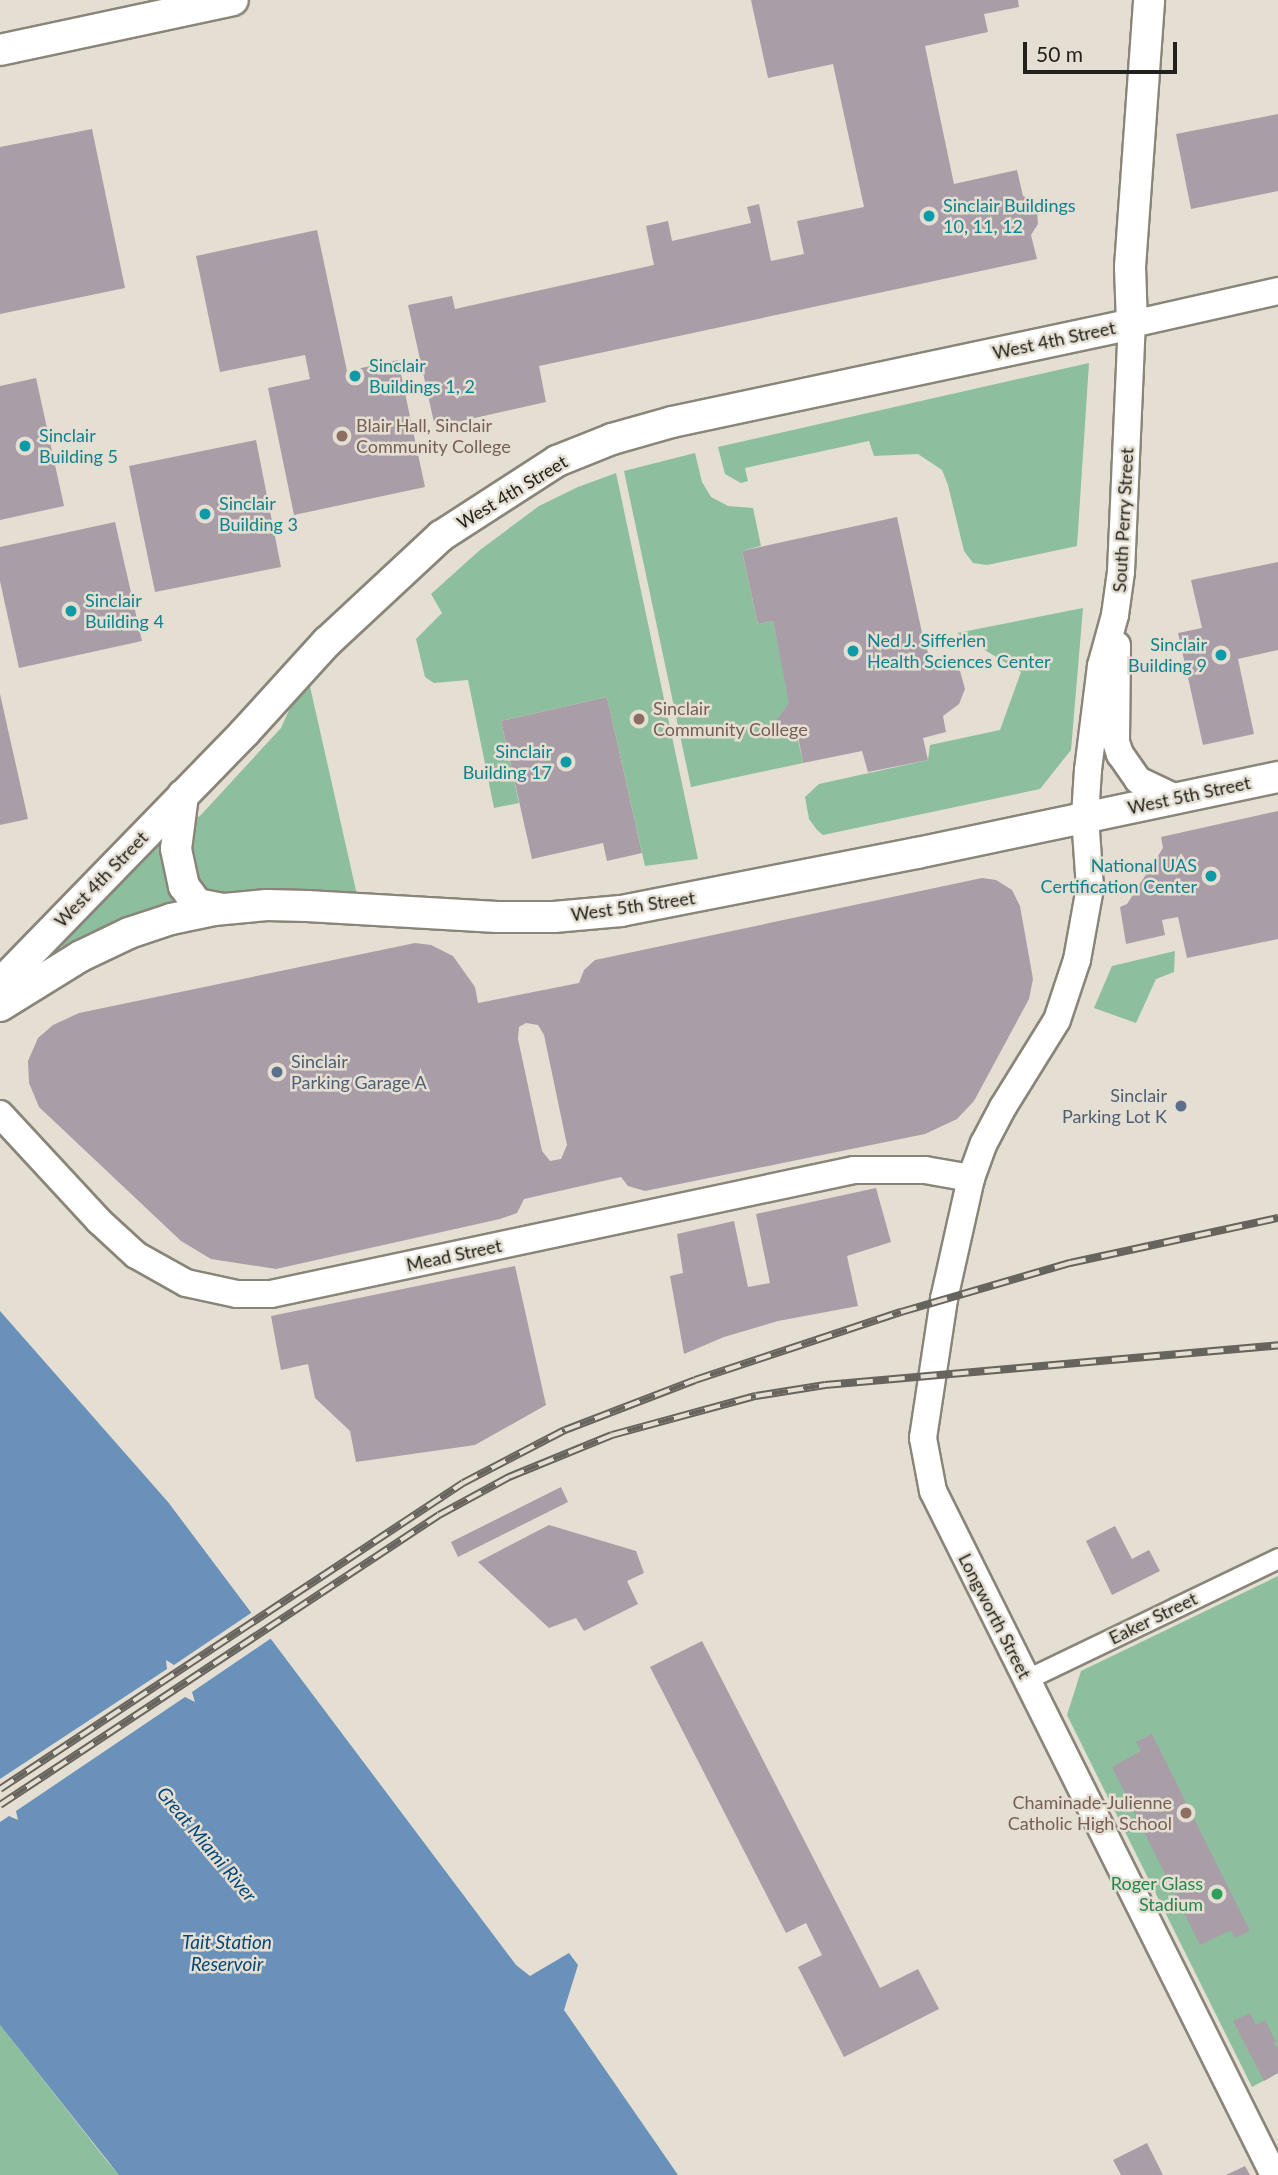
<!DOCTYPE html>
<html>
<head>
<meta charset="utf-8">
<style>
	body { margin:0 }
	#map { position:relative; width:1278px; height:2175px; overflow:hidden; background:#e4dfd2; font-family:Lato,sans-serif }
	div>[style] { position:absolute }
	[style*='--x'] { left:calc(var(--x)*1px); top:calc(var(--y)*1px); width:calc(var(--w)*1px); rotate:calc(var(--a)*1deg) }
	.green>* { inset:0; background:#8dbe9d }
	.water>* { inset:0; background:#6a91b9 }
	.pier>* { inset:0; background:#e4dfd2 }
	.building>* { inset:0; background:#a99ea7 }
	.roads { filter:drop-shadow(2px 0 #8a8579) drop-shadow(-2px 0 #8a8579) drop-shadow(0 2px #8a8579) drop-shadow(0 -2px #8a8579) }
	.street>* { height:19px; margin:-9.5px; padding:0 9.5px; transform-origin:9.5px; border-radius:9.5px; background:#fff }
	.secondary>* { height:26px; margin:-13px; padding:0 13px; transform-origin:13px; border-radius:13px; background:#fff }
	.primary>* { height:30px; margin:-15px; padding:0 15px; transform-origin:15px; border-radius:15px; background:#fff }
	.rail>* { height:8px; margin-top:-4px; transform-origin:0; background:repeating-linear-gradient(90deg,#e4dfd2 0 16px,#67645d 0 32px); box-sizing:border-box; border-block:2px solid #67645d }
	.dots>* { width:19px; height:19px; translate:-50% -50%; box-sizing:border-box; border:4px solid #e4dfd2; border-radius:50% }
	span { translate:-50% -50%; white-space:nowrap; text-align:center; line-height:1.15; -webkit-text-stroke:5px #e4dfd2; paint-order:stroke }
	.culture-label { font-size:18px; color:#0d838f }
	.left { translate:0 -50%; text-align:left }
	.right { translate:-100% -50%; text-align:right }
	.street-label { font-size:18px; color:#23211d }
	.education-label { font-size:18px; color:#785e54 }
	.service-label { font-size:18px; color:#4e5e75 }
	.leisure-label { font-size:18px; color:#27864d }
	.water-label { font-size:19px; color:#06477a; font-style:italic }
	.scale { position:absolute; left:1023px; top:42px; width:154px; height:32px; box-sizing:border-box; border:4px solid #23211d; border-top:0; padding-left:9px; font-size:21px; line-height:24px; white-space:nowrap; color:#23211d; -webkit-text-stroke:5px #e4dfd2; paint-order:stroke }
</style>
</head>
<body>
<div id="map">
	<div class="green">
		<div style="clip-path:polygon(1089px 363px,1077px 546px,987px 565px,973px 563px,964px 551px,948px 485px,942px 470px,918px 454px,874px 456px,869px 441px,745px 468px,748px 481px,741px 483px,725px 474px,718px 447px)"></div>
		<div style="clip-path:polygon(695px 453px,702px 482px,711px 497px,728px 506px,753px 508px,761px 546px,742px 551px,758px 624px,773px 621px,803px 763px,691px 787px,624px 471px)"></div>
		<div style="clip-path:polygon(616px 473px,698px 859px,645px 866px,607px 697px,501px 721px,519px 803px,494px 808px,468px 680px,434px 683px,425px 677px,416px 639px,442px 613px,431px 594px,480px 550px,539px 506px,578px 487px)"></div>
		<div style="clip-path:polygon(1083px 608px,1071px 750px,1040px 789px,823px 835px,817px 830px,809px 819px,805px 797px,819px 784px,928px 760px,930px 745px,1000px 730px,1021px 672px,957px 633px)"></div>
		<div style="clip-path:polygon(309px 682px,357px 895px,176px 904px,133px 915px,96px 930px,64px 949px,61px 944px,161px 840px,200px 816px,281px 728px,294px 699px)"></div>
		<div style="clip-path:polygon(1175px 951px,1174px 972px,1156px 979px,1136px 1023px,1094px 1008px,1112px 966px)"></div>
		<div style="clip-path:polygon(1278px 1576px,1278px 2073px,1252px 2087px,1067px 1715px,1081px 1671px)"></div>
		<div style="clip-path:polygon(0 2025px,107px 2161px,119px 2175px,0 2175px)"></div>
	</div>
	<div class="water">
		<div style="clip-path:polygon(0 1311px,168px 1502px,516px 1965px,530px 1976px,569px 1953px,578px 1965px,564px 2010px,678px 2175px,119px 2175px,0 2025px)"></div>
	</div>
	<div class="pier">
		<div style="clip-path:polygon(254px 1611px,273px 1637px,192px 1692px,195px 1702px,185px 1697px,16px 1811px,18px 1820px,9px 1816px,0 1822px,0 1779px,167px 1669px,166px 1660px,174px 1665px)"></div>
	</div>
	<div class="building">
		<div style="clip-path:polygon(751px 0,1018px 0,1019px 7px,984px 14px,988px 32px,925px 46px,954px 184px,1017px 170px,1023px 196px,1032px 201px,1037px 211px,1038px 224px,1031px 235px,1037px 259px,539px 366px,546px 402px,435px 427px,408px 305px,452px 296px,455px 309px,654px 265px,646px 226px,668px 221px,672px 241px,751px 223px,747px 207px,759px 204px,771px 261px,804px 254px,797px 221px,864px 207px,833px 64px,768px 78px)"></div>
		<div style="clip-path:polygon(1278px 114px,1278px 191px,1191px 209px,1176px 134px)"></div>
		<div style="clip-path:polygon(92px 129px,125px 288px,0 314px,0 147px)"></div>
		<div style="clip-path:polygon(317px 230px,347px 371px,398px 360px,425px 487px,294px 515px,268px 388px,310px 379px,305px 355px,220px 372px,196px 256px)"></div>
		<div style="clip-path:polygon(36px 378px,64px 506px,0 520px,0 386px)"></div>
		<div style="clip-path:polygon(256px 440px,281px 567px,155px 592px,129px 466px)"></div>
		<div style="clip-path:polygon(897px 517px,924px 642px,931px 660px,949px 663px,960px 671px,965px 689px,959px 704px,943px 716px,946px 732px,923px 738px,928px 760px,868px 772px,862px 751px,803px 763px,798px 736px,776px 721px,789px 703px,781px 661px,773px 621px,758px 624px,742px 551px)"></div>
		<div style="clip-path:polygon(115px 522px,142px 641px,19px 668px,0 581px,0 547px)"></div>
		<div style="clip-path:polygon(1278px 562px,1278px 650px,1238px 659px,1254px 734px,1203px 745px,1178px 633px,1202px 628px,1191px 580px)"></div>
		<div style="clip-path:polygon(0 694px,28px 819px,0 825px)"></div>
		<div style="clip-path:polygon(607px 697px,642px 853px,607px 861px,603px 843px,532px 859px,501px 721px)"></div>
		<div style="clip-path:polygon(1278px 811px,1278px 939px,1187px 958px,1178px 917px,1162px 920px,1165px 935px,1126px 944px,1120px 907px,1127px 904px,1163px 848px,1161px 837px)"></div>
		<div style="clip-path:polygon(evenodd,982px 878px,996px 880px,1012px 890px,1020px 906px,1033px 979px,1029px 999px,974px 1101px,957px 1119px,925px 1134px,645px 1191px,628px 1186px,621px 1177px,524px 1199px,517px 1213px,500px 1219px,276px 1269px,211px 1259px,181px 1241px,39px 1107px,29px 1083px,28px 1061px,38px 1038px,53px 1025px,79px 1013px,415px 943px,431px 945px,453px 956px,475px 987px,478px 1003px,579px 983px,584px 970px,595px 960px,982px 878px,526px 1023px,538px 1025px,544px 1035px,567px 1145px,561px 1159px,550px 1161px,542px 1151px,518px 1039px,519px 1027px,526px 1023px)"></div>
		<div style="clip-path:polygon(876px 1188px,891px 1242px,847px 1256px,858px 1306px,778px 1321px,724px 1337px,684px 1354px,670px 1276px,683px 1273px,677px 1234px,734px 1221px,748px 1287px,770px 1283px,756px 1214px)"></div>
		<div style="clip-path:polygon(515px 1266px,546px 1405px,475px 1445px,356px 1462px,350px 1431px,315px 1398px,308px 1364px,281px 1370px,271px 1316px)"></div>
		<div style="clip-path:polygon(561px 1487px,568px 1502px,458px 1557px,451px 1542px)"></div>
		<div style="clip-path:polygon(549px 1525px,636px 1551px,644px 1573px,627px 1581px,638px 1604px,584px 1631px,576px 1618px,549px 1628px,478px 1562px)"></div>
		<div style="clip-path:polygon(1115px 1526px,1132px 1559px,1149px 1550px,1160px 1571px,1112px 1595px,1086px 1541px)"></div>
		<div style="clip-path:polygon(702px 1641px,880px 1988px,918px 1969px,939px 2009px,844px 2057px,798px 1967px,822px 1955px,806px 1923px,786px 1933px,650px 1667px)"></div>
		<div style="clip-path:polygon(1152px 1734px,1250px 1931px,1235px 1938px,1231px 1930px,1200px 1945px,1112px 1767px,1141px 1751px,1136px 1742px)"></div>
		<div style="clip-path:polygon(1250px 2013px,1256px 2025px,1265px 2020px,1276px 2042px,1273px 2043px,1278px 2048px,1278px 2073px,1264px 2081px,1233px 2021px)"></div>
		<div style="clip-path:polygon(1147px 2143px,1163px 2175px,1121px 2175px,1113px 2160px)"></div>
		<div style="clip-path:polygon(1245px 2166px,1250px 2175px,1226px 2175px)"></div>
	</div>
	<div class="roads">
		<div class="street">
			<div style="--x:1027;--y:1679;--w:279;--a:-25.7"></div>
		</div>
		<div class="secondary">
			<div style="--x:1117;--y:645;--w:97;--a:90.6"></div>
			<div style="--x:1116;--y:742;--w:13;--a:72"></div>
			<div style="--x:1120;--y:754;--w:32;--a:55"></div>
			<div style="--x:1138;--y:780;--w:42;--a:25.3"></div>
			<div style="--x:0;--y:1114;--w:146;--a:47.2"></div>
			<div style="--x:99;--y:1221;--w:50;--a:42.6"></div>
			<div style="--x:136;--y:1255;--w:57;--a:29.2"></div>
			<div style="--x:186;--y:1283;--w:52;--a:12.2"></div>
			<div style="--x:237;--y:1294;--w:34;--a:0"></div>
			<div style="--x:271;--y:1294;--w:596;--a:-12.01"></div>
			<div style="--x:854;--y:1170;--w:71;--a:0"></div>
			<div style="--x:925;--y:1170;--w:47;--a:9.9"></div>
			<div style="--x:1274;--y:2175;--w:764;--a:-116.5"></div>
			<div style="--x:933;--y:1491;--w:54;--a:-100.7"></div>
			<div style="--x:923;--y:1438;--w:141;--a:-81.4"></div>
			<div style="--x:944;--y:1299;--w:124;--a:-77.4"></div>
			<div style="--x:971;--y:1178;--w:37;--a:-70"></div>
			<div style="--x:984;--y:1143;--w:41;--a:-62.2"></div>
			<div style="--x:1003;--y:1107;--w:102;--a:-58.2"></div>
			<div style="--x:1057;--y:1020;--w:63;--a:-71.6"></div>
			<div style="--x:1077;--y:960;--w:73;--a:-79.8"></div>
			<div style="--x:1090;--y:888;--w:72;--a:-94"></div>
			<div style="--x:1085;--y:816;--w:46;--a:-86.3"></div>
			<div style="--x:1088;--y:770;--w:105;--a:-82.9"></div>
			<div style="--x:1101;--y:666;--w:53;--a:-74.6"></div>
			<div style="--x:1115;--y:615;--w:43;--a:-82.1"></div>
			<div style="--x:1121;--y:572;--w:248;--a:-87.5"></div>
			<div style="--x:1132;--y:324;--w:150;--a:-12.7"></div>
		</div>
		<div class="primary">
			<div style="--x:0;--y:50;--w:238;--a:-12.1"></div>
			<div style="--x:183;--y:795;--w:54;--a:97.4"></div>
			<div style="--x:176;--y:849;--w:38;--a:78"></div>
			<div style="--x:184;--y:886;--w:22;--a:54"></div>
			<div style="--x:197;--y:904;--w:25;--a:11"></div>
			<div style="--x:0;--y:984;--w:351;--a:-45.8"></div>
			<div style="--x:245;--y:732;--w:122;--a:-47.7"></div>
			<div style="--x:327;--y:642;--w:156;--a:-42.9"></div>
			<div style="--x:441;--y:536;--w:138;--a:-32.9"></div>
			<div style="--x:557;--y:461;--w:59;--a:-21.8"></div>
			<div style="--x:612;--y:439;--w:62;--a:-15.8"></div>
			<div style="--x:672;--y:422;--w:470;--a:-12"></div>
			<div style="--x:1132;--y:324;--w:57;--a:-92"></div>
			<div style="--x:1130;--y:267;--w:268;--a:-85.9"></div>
			<div style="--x:0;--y:1006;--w:95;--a:-31.7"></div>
			<div style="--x:81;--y:956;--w:53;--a:-25.6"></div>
			<div style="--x:129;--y:933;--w:44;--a:-18.4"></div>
			<div style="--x:171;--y:919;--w:44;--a:-11.8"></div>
			<div style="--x:214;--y:910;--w:53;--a:-5.4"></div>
			<div style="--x:267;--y:905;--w:40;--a:1.4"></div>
			<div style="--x:307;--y:906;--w:190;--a:3.3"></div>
			<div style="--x:497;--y:917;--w:57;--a:0"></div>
			<div style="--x:554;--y:917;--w:67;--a:-5.1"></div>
			<div style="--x:621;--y:911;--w:302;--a:-11.1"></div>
			<div style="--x:917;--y:853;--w:369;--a:-11.9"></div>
		</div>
	</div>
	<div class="rail">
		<div style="--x:0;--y:1789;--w:555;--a:-33.46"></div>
		<div style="--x:463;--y:1483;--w:115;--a:-27.5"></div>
		<div style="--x:565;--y:1430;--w:139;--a:-21"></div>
		<div style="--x:695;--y:1380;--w:217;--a:-18.3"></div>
		<div style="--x:901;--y:1312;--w:176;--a:-16.2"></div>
		<div style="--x:1070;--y:1263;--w:213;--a:-12.2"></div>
		<div style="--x:0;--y:1805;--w:526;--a:-33.45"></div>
		<div style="--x:439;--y:1515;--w:80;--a:-28.5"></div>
		<div style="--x:509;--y:1477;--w:111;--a:-22.2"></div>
		<div style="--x:612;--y:1435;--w:149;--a:-15.2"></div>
		<div style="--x:756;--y:1396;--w:70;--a:-9.1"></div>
		<div style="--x:825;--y:1385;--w:455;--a:-5"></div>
	</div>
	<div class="dots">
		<div style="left:929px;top:216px;background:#0f9aa8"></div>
		<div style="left:355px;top:376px;background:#0f9aa8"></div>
		<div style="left:342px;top:436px;background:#8d6e63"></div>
		<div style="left:25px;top:446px;background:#0f9aa8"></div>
		<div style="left:205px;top:514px;background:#0f9aa8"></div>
		<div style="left:71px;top:611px;background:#0f9aa8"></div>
		<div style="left:853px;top:651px;background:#0f9aa8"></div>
		<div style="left:1221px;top:655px;background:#0f9aa8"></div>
		<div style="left:639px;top:719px;background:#8d6e63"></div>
		<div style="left:566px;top:762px;background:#0f9aa8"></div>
		<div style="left:1211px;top:876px;background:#0f9aa8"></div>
		<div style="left:277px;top:1072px;background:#5c6f8a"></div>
		<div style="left:1181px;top:1106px;background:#5c6f8a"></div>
		<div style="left:1186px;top:1813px;background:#8d6e63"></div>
		<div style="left:1217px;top:1894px;background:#2e9e5b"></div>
	</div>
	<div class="culture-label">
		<span class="left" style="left:943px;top:216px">Sinclair Buildings<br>10, 11, 12</span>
		<span class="left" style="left:369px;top:376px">Sinclair<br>Buildings 1, 2</span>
		<span class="left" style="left:39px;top:446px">Sinclair<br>Building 5</span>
		<span class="left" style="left:219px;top:514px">Sinclair<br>Building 3</span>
		<span class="left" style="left:85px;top:611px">Sinclair<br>Building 4</span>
		<span class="left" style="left:867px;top:651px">Ned J. Sifferlen<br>Health Sciences Center</span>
		<span class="right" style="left:1207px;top:655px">Sinclair<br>Building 9</span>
		<span class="right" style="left:552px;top:762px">Sinclair<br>Building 17</span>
		<span class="right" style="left:1197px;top:876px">National UAS<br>Certification Center</span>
	</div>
	<div class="street-label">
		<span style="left:1054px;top:340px;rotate:-12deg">West 4th Street</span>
		<span style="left:512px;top:492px;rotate:-31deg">West 4th Street</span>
		<span style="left:1123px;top:520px;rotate:-87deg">South Perry Street</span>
		<span style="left:1189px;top:795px;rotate:-12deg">West 5th Street</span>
		<span style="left:101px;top:879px;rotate:-46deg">West 4th Street</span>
		<span style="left:633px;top:906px;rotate:-8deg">West 5th Street</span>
		<span style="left:454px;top:1255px;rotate:-12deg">Mead Street</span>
		<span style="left:995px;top:1616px;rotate:63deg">Longworth Street</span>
		<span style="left:1153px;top:1618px;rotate:-26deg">Eaker Street</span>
	</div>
	<div class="education-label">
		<span class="left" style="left:356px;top:436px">Blair Hall, Sinclair<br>Community College</span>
		<span class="left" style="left:653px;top:719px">Sinclair<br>Community College</span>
		<span class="right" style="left:1172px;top:1813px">Chaminade-Julienne<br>Catholic High School</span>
	</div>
	<div class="service-label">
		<span class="left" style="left:291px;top:1072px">Sinclair<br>Parking Garage A</span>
		<span class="right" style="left:1167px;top:1106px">Sinclair<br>Parking Lot K</span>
	</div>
	<div class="leisure-label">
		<span class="right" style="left:1203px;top:1894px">Roger Glass<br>Stadium</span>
	</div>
	<div class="water-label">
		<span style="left:207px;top:1844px;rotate:50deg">Great Miami River</span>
		<span style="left:227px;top:1953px">Tait Station<br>Reservoir</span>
	</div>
	<div class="scale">50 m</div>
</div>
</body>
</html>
